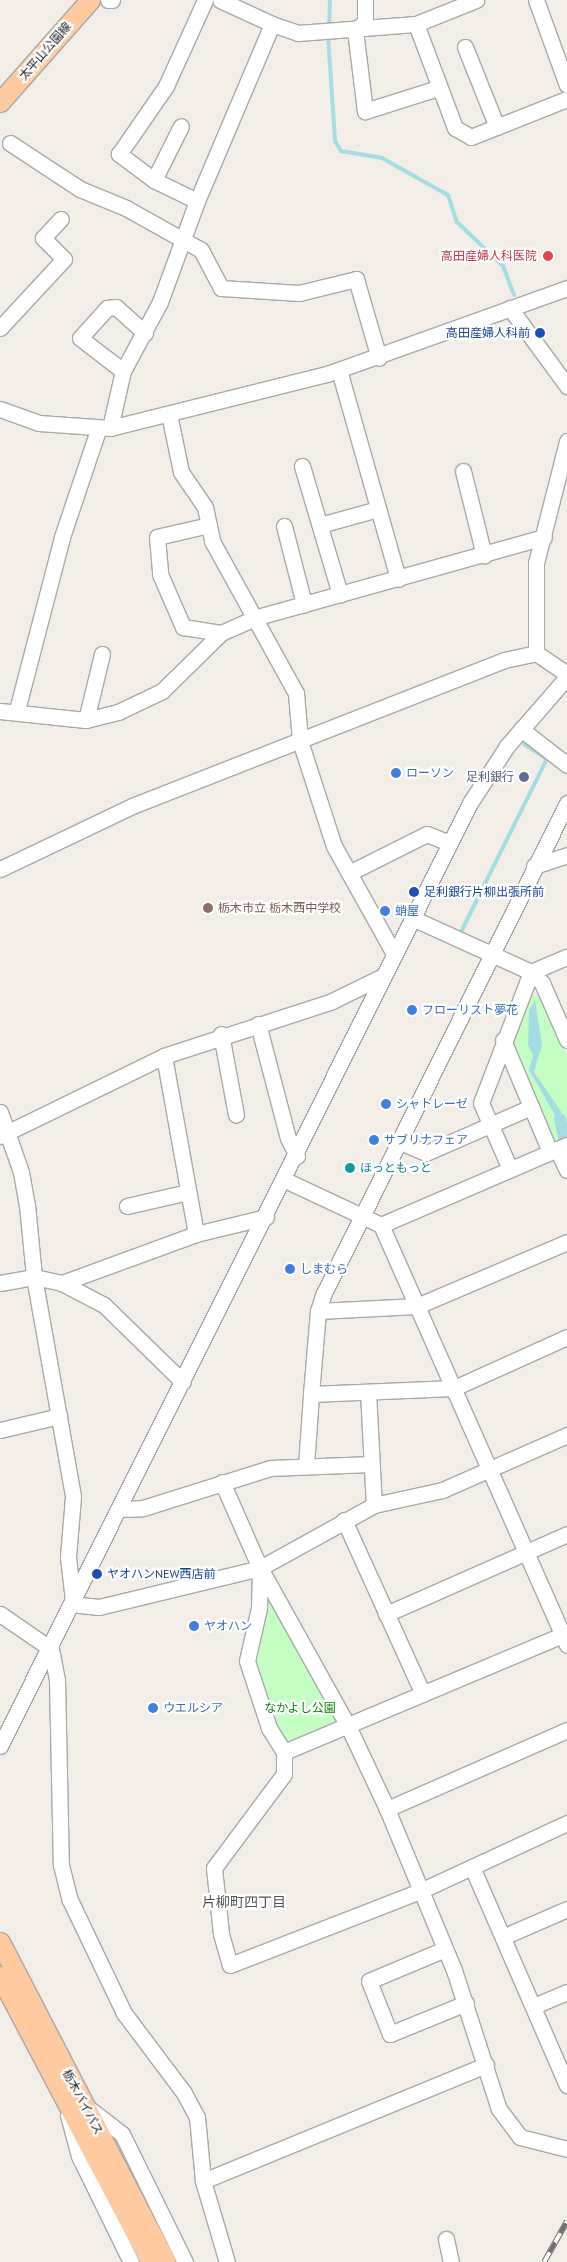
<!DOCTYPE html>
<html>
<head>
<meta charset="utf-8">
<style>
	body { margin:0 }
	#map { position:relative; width:567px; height:2262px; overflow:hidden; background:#f2ede7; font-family:"PT Sans","Noto Sans JP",sans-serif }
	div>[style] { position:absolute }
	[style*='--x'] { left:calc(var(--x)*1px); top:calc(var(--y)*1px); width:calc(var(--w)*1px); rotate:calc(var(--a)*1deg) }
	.park>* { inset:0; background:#c4fec2 }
	.water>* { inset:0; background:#a4dce3 }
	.stream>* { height:4px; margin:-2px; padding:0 2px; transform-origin:2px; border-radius:2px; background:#a4dce3 }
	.canal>* { height:12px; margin:-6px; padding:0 6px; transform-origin:6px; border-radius:6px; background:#a4dce3 }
	.roads { filter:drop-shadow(1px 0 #a8a8a8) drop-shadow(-1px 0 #a8a8a8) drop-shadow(0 1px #a8a8a8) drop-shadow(0 -1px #a8a8a8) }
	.minor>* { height:15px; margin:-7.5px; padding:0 7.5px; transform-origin:7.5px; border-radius:7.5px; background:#fff }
	.major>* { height:19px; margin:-9.5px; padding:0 9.5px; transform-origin:9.5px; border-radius:9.5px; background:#ffca9f }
	.rail>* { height:5.5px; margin-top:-2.75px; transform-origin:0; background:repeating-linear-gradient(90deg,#fff 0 11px,#6f6f6f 0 22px); box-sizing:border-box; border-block:1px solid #6f6f6f }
	.dots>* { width:14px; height:14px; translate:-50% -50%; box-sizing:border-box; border:2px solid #fff; border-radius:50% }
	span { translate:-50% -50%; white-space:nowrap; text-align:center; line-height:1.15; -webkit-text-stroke:4.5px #fff; paint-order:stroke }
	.street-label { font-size:12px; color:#212121 }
	.health-label { font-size:12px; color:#be3a42 }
	.right { translate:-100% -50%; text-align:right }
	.transit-label { font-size:12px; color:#164399 }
	.left { translate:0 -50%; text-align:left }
	.shop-label { font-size:12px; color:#366cbe }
	.service-label { font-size:12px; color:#4e5e75 }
	.education-label { font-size:12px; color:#785e54 }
	.culture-label { font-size:12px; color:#0d838f }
	.park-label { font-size:12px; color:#078603 }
	.neighbourhood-label { font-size:14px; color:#545454 }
</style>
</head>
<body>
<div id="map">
	<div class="park">
		<div style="clip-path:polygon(531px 996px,542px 996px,567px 1055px,567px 1137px,550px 1145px,508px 1046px)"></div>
		<div style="clip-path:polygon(271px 1596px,337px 1717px,335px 1724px,325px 1731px,288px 1742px,275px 1723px,252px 1658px,265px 1597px)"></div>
	</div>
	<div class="water">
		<div style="clip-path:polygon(535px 1000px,542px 1045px,534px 1072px,562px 1113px,558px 1120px,529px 1070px,533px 1055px,528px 1045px,529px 1011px)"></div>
	</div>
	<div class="stream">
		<div style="--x:329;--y:28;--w:28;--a:-88"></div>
		<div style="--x:328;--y:35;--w:106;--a:86.2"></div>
		<div style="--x:335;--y:141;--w:12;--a:59"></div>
		<div style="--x:341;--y:151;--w:42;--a:9.7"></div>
		<div style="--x:382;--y:158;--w:76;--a:29.3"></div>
		<div style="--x:448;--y:195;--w:28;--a:72"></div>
		<div style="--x:457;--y:222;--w:64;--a:43.7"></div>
		<div style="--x:503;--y:266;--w:31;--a:69"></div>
		<div style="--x:460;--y:934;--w:195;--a:-63.6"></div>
		<div style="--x:547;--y:759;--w:27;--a:-147"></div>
	</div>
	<div class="canal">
		<div style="--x:560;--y:1119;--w:31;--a:77"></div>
	</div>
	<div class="roads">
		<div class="minor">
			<div style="--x:108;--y:0;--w:4;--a:0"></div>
			<div style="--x:365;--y:0;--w:22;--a:90"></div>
			<div style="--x:365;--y:22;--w:13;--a:141"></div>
			<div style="--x:355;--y:30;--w:82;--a:83"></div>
			<div style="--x:365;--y:111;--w:77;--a:-17.5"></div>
			<div style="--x:536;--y:0;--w:90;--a:70"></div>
			<div style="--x:272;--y:24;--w:28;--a:19"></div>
			<div style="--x:298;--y:33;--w:118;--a:-4.4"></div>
			<div style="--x:416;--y:24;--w:65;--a:-21.8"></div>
			<div style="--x:416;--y:24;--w:111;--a:69.4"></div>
			<div style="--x:455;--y:128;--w:18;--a:29"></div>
			<div style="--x:471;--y:137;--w:103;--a:-21.6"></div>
			<div style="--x:465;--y:47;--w:86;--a:68.2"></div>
			<div style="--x:10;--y:143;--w:84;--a:33.3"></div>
			<div style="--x:80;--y:189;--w:50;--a:22.4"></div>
			<div style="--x:126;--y:208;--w:86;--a:29.2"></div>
			<div style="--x:201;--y:250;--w:43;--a:62.2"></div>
			<div style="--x:221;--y:288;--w:78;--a:3.7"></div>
			<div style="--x:299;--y:293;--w:59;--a:-13.8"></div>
			<div style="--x:356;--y:279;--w:82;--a:73.8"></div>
			<div style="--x:154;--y:180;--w:60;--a:-63.4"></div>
			<div style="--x:197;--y:201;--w:48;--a:-154"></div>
			<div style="--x:154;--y:180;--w:44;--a:-143.4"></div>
			<div style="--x:119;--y:154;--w:83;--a:-55.3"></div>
			<div style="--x:166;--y:86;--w:94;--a:-65.6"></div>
			<div style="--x:510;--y:308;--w:97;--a:53.8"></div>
			<div style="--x:0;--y:328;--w:94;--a:-47.2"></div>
			<div style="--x:64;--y:259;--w:30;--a:-135"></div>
			<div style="--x:43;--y:238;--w:26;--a:-47"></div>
			<div style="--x:339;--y:370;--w:217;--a:74.2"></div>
			<div style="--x:123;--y:371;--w:54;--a:-142.5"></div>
			<div style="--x:80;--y:338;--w:40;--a:-48"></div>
			<div style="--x:107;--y:308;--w:9;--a:-6"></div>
			<div style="--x:116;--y:307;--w:39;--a:42"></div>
			<div style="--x:0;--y:409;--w:41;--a:19.7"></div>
			<div style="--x:39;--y:423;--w:71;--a:4"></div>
			<div style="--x:110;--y:428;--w:224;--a:-14"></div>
			<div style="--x:327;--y:374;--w:255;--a:-19.7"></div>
			<div style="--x:169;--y:414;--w:59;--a:78.3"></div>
			<div style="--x:181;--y:472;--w:42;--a:55.6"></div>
			<div style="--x:205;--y:507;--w:35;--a:78"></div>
			<div style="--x:212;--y:541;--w:174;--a:61.1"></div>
			<div style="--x:296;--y:693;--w:48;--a:85.2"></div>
			<div style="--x:300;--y:741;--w:110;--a:72.1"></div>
			<div style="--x:334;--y:846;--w:124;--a:60.9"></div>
			<div style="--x:110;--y:428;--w:58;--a:-77.2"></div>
			<div style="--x:123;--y:371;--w:78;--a:-61.8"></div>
			<div style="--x:160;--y:302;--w:108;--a:-69.9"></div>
			<div style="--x:197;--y:201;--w:192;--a:-67"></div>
			<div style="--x:272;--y:24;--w:57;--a:-155.2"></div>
			<div style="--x:302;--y:466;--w:134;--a:73.5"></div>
			<div style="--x:463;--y:471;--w:87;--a:76"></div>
			<div style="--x:209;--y:525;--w:53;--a:167"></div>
			<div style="--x:157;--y:537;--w:37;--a:85"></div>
			<div style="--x:160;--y:574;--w:58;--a:66.5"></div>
			<div style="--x:183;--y:627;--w:38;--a:9"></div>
			<div style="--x:320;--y:525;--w:60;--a:-15.4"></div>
			<div style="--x:284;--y:526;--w:81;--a:75.6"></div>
			<div style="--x:536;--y:653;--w:90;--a:-90"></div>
			<div style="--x:536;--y:563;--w:126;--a:-75.7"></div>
			<div style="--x:17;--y:710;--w:179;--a:-75.4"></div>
			<div style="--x:62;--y:537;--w:113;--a:-71.4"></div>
			<div style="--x:0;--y:711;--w:86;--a:6"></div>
			<div style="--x:86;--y:720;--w:33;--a:-14"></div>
			<div style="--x:118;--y:712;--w:49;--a:-25.5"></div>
			<div style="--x:162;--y:691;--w:83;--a:-44.5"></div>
			<div style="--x:221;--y:633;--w:36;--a:-24"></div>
			<div style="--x:254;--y:618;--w:301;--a:-15.6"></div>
			<div style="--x:86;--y:720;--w:68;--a:-76.4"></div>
			<div style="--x:521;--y:729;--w:58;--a:38"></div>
			<div style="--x:534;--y:866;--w:35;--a:-18"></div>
			<div style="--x:0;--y:869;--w:146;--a:-25.5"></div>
			<div style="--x:132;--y:806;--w:400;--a:-21.4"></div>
			<div style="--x:504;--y:660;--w:33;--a:-12"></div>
			<div style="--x:536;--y:653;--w:37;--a:34"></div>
			<div style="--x:349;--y:873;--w:87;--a:-26.6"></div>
			<div style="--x:427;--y:834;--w:24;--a:22"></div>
			<div style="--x:412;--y:918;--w:131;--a:24.4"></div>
			<div style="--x:531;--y:972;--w:16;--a:45"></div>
			<div style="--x:542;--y:983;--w:62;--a:66.3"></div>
			<div style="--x:258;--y:1024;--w:118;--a:75.3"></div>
			<div style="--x:288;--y:1138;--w:20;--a:63"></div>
			<div style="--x:221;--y:1034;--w:82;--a:79.5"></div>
			<div style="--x:503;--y:1040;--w:121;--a:67.2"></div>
			<div style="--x:164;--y:1056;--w:181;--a:79.8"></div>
			<div style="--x:0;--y:1112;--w:64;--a:70.7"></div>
			<div style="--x:21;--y:1172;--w:34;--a:80"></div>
			<div style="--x:27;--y:1205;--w:72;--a:84.4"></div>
			<div style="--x:34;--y:1277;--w:223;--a:79.9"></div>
			<div style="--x:73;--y:1497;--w:60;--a:94.8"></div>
			<div style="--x:68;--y:1557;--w:44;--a:83.5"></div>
			<div style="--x:73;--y:1601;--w:8;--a:30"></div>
			<div style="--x:80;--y:1605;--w:19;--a:6"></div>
			<div style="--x:99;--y:1607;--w:166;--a:-13.6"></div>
			<div style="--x:260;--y:1568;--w:130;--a:-28.9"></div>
			<div style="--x:374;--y:1505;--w:70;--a:-12.4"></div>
			<div style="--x:442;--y:1490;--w:137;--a:-23.7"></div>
			<div style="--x:0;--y:1136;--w:182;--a:-26"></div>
			<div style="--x:164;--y:1056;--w:177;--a:-18.1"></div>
			<div style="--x:332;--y:1001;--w:57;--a:-26.1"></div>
			<div style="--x:398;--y:1141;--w:30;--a:23"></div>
			<div style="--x:426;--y:1153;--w:115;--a:-23.7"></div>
			<div style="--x:557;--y:1149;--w:23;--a:65"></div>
			<div style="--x:510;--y:1169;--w:72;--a:-113.7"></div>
			<div style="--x:481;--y:1103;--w:140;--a:-69.1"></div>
			<div style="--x:531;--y:972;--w:39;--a:-23"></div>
			<div style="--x:285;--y:1180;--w:106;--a:25.1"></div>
			<div style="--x:381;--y:1225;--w:202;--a:-23.3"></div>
			<div style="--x:127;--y:1206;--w:63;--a:-12.9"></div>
			<div style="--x:381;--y:1225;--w:459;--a:66.1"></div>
			<div style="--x:0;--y:1283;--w:35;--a:-10"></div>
			<div style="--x:34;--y:1277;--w:29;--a:12"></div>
			<div style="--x:62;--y:1283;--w:47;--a:27.6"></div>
			<div style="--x:104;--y:1305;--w:110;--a:44.3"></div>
			<div style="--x:62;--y:1283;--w:143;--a:-20.1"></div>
			<div style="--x:196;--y:1234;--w:72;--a:-13.7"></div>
			<div style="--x:318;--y:1311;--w:99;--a:-2.9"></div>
			<div style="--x:417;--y:1306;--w:163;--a:-23.1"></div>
			<div style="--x:368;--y:1392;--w:113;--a:87"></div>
			<div style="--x:311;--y:1394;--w:83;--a:-85.2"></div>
			<div style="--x:318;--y:1311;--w:19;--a:-72"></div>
			<div style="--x:324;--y:1293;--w:547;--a:-63.62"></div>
			<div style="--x:0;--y:1430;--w:61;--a:-13.3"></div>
			<div style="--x:306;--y:1466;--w:72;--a:-86"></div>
			<div style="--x:311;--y:1394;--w:143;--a:-2.4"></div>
			<div style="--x:454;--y:1388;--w:124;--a:-24.3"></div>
			<div style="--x:222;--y:1482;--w:94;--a:66.2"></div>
			<div style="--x:260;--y:1568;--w:181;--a:60.9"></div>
			<div style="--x:348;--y:1726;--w:92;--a:64.8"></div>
			<div style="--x:387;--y:1809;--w:174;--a:67.4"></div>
			<div style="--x:454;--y:1970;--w:146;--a:72.1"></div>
			<div style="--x:499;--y:2109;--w:35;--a:53"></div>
			<div style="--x:520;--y:2137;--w:49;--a:14.3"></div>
			<div style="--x:119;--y:1509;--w:24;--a:-2"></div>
			<div style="--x:143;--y:1508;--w:134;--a:-17.4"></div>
			<div style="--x:271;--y:1468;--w:99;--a:-2.3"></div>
			<div style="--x:344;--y:1520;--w:191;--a:65.6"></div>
			<div style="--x:260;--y:1568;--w:40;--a:91.4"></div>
			<div style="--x:259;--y:1608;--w:54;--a:102.8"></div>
			<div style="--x:247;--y:1661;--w:71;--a:71.8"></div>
			<div style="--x:269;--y:1728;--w:28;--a:58"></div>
			<div style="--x:284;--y:1752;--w:22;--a:90"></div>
			<div style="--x:284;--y:1774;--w:117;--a:126.7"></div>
			<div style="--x:214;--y:1868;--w:66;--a:83.9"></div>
			<div style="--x:221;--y:1934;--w:32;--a:74"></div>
			<div style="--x:230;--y:1965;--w:204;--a:-21.3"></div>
			<div style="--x:420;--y:1891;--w:162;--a:-24.8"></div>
			<div style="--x:0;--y:1614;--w:62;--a:34.5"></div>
			<div style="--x:51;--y:1649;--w:32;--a:79"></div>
			<div style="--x:57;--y:1680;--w:185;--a:88.8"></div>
			<div style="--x:61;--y:1865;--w:36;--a:76"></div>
			<div style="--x:70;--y:1900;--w:125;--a:64.5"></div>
			<div style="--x:124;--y:2013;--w:100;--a:53.1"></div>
			<div style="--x:184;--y:2093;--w:27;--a:62"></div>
			<div style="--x:197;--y:2117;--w:64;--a:84.6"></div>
			<div style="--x:203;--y:2181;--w:84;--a:73.5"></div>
			<div style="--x:386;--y:1614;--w:198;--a:-23.8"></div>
			<div style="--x:0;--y:1746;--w:1054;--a:-63.51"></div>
			<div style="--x:470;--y:803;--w:68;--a:-57"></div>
			<div style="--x:507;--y:746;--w:91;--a:-49"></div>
			<div style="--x:284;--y:1752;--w:307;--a:-22.8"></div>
			<div style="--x:387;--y:1809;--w:197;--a:-23.7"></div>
			<div style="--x:472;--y:1867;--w:238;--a:66.5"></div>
			<div style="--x:505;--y:1936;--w:68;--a:-23.5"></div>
			<div style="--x:445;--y:1949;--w:82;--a:157.2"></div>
			<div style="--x:369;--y:1981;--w:57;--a:68.4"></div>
			<div style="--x:390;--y:2034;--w:82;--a:-22.2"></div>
			<div style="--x:534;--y:2006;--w:36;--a:-23"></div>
			<div style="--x:87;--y:2107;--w:44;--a:37.6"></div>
			<div style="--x:122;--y:2134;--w:143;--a:63.8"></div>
			<div style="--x:68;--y:2115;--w:42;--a:75"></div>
			<div style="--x:79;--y:2156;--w:118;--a:63.9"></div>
			<div style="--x:203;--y:2181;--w:306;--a:-22.3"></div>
			<div style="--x:446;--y:2239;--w:24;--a:78"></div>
		</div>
		<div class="major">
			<div style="--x:0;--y:102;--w:136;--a:-48.6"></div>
			<div style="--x:0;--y:1942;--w:360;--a:62.6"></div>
			<div style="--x:0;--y:1976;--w:323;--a:62.2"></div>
		</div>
	</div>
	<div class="rail">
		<div style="--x:544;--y:2262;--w:47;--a:-60.7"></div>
	</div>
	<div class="dots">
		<div style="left:548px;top:256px;background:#e0444e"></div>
		<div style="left:540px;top:333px;background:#1a4fb4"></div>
		<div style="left:396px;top:773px;background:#3f7fe0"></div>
		<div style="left:524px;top:777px;background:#5c6f8a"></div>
		<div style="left:414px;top:892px;background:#1a4fb4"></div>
		<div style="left:208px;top:908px;background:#8d6e63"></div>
		<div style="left:385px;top:911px;background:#3f7fe0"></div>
		<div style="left:412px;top:1010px;background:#3f7fe0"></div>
		<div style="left:386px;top:1104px;background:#3f7fe0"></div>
		<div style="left:374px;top:1140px;background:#3f7fe0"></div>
		<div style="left:350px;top:1168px;background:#0f9aa8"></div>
		<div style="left:290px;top:1269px;background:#3f7fe0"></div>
		<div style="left:97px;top:1574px;background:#1a4fb4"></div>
		<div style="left:194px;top:1626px;background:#3f7fe0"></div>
		<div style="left:153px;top:1708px;background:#3f7fe0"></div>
	</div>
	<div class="street-label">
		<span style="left:45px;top:51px;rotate:-49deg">太平山公園線</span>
		<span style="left:83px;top:2102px;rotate:62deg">栃木バイパス</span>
	</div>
	<div class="health-label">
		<span class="right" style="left:537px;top:256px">高田産婦人科医院</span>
	</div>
	<div class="transit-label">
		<span class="right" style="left:530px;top:333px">高田産婦人科前</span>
		<span class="left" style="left:424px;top:892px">足利銀行片柳出張所前</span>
		<span class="left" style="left:107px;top:1574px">ヤオハンNEW西店前</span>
	</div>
	<div class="shop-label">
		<span class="left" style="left:406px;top:773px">ローソン</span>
		<span class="left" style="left:395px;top:911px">蛸屋</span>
		<span class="left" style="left:422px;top:1010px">フローリスト夢花</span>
		<span class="left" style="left:396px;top:1104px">シャトレーゼ</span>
		<span class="left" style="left:384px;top:1140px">サブリナフェア</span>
		<span class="left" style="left:300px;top:1269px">しまむら</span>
		<span class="left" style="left:204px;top:1626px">ヤオハン</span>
		<span class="left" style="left:163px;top:1708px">ウエルシア</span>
	</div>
	<div class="service-label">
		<span class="right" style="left:514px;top:777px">足利銀行</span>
	</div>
	<div class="education-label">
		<span class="left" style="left:218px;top:908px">栃木市立 栃木西中学校</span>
	</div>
	<div class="culture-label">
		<span class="left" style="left:360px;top:1168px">ほっともっと</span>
	</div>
	<div class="park-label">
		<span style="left:300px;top:1708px">なかよし公園</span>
	</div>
	<div class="neighbourhood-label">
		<span style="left:244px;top:1902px">片柳町四丁目</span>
	</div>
</div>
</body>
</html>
